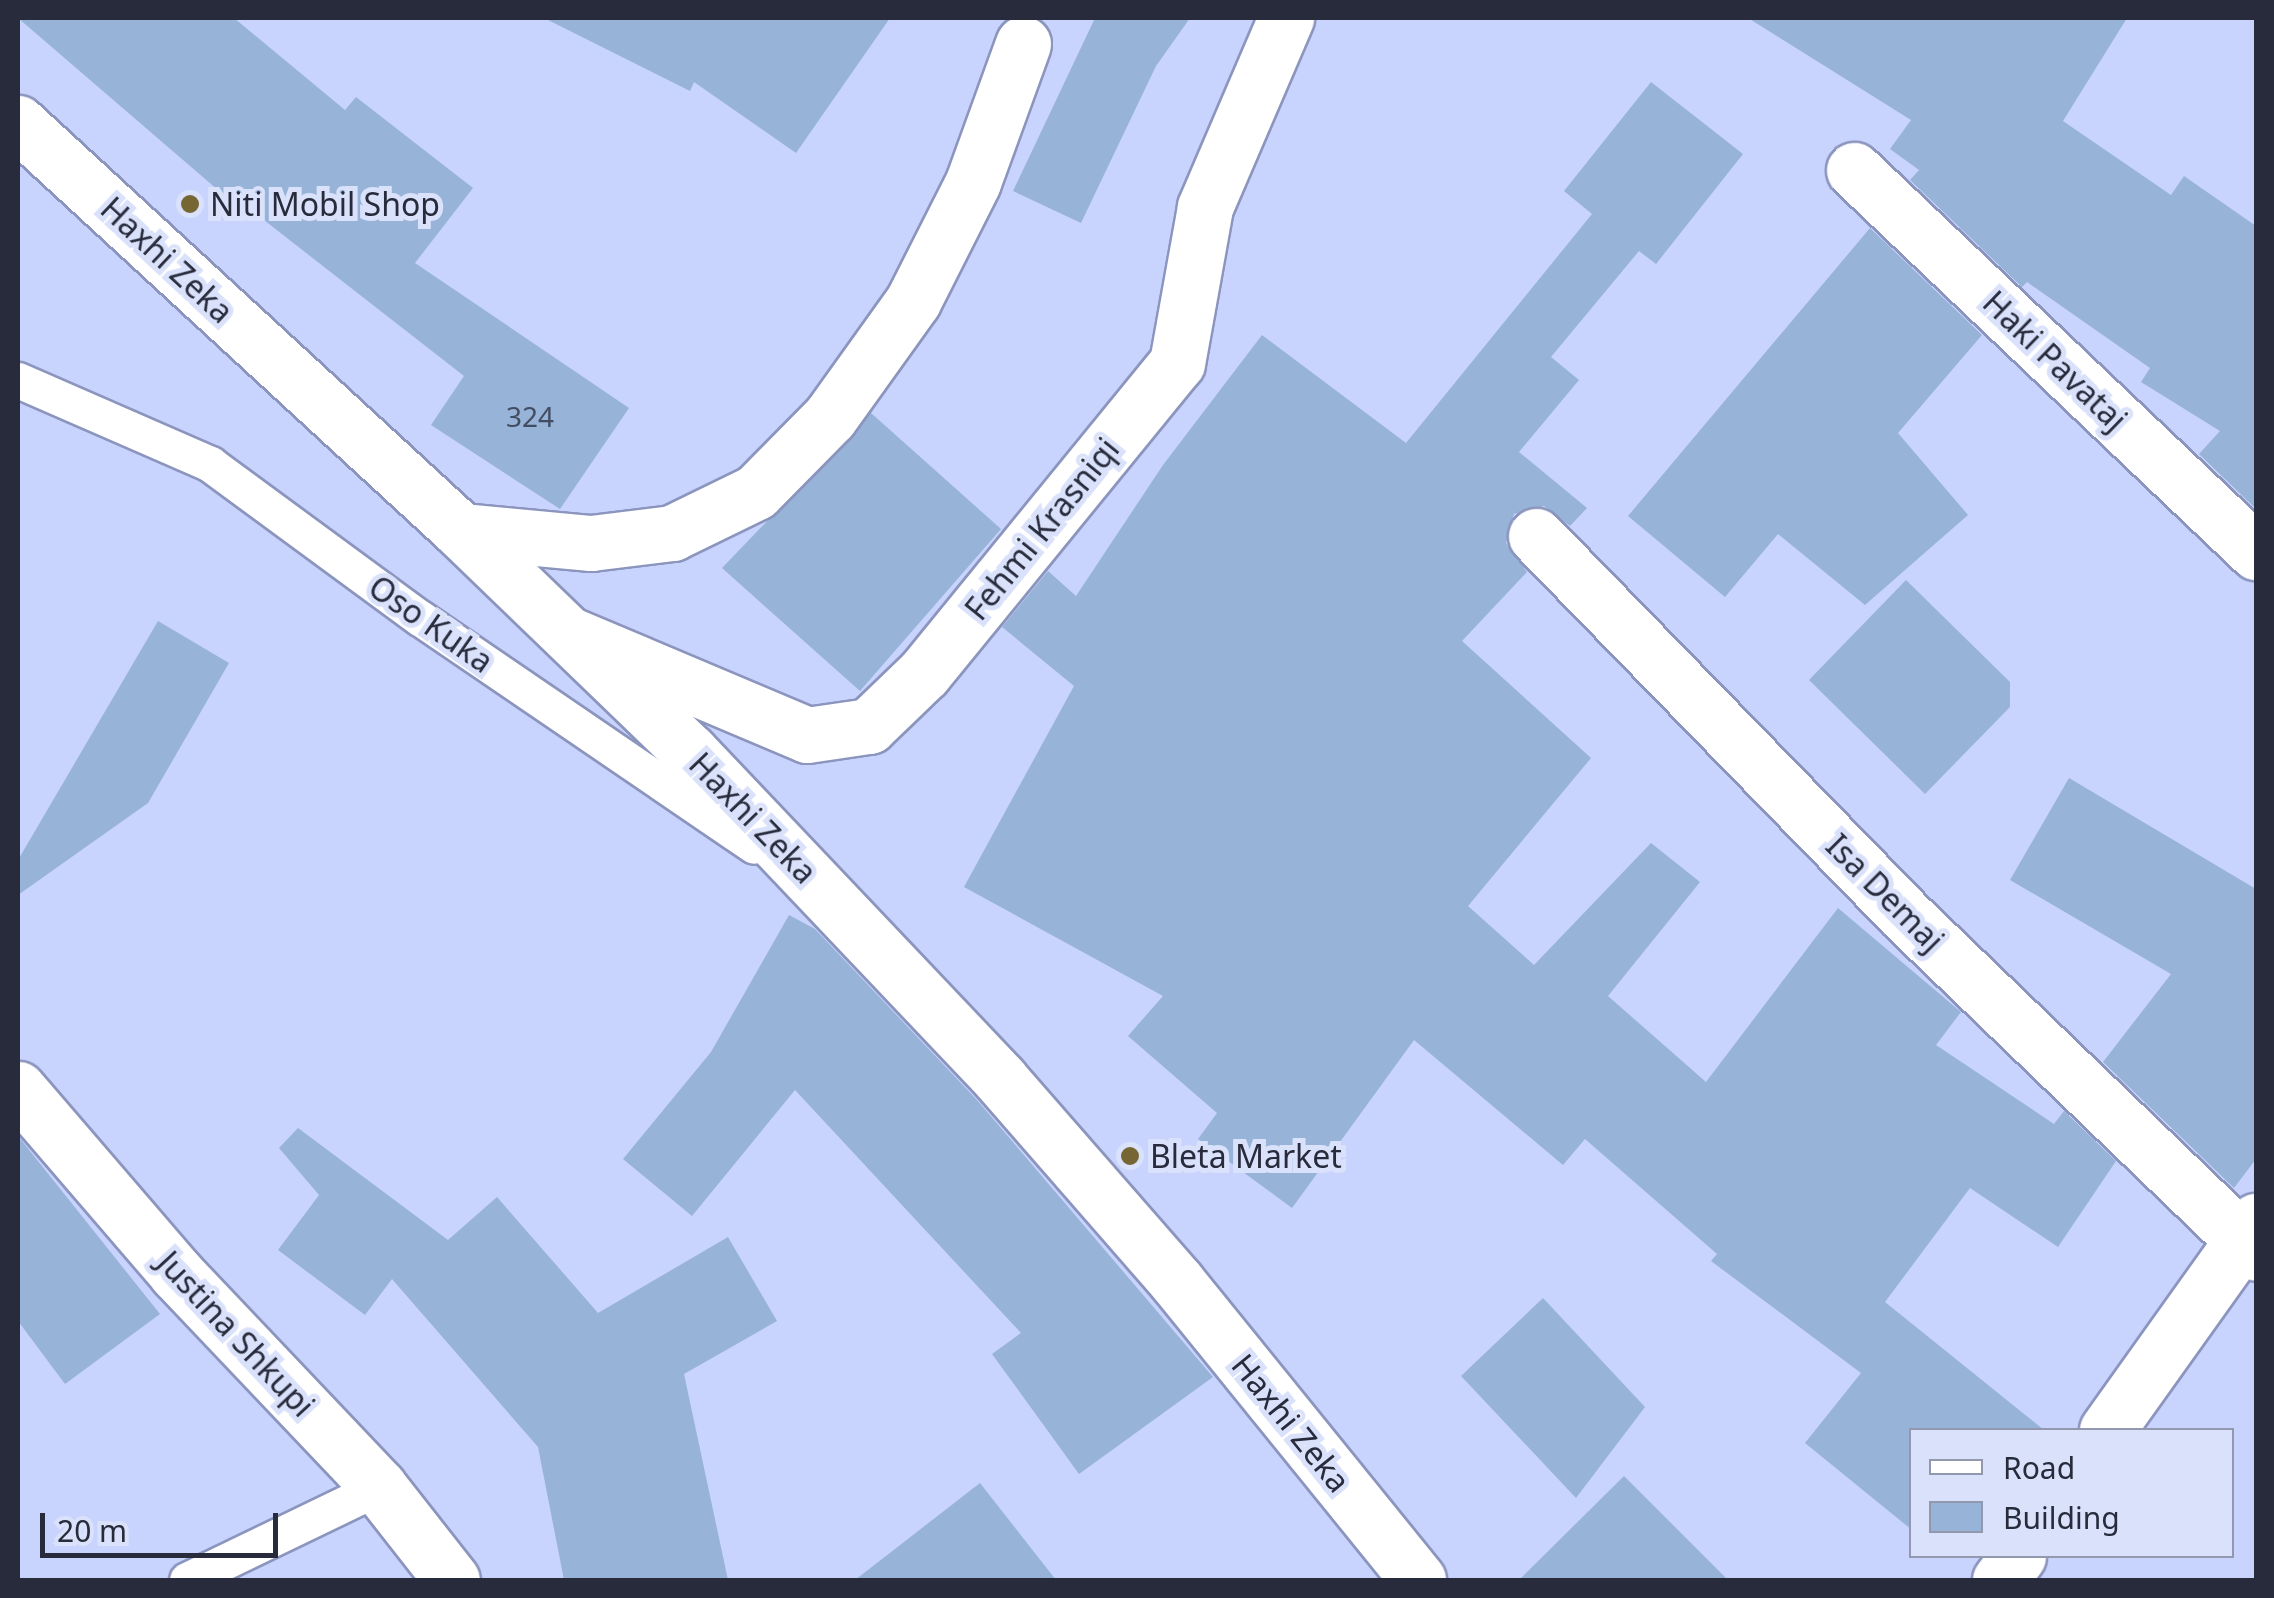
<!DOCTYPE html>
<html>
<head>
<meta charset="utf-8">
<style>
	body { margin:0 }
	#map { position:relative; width:2274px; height:1598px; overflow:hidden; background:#c8d3fe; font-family:"Noto Sans",sans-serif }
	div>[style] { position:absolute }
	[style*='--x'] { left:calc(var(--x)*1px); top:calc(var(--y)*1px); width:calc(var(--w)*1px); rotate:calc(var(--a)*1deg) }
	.building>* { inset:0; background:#97b4d8 }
	.roads { filter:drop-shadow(2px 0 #8b95bd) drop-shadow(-2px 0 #8b95bd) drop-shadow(0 2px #8b95bd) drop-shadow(0 -2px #8b95bd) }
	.service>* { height:35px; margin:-17.5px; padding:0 17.5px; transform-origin:17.5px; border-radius:17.5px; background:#fff }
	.minor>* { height:55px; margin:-27.5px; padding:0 27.5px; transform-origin:27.5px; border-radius:27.5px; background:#fff }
	.tertiary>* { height:55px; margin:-27.5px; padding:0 27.5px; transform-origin:27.5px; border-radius:27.5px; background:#fff }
	.dots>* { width:28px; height:28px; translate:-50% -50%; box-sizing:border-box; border:5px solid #dae1fb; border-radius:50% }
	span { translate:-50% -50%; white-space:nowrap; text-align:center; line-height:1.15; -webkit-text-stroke:10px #dae1fb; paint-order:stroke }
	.number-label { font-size:28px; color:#434d62 }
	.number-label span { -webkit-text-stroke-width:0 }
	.poi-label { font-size:32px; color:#272b3b }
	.left { translate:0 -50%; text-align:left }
	.street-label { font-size:32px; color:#272b3b }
	.frame { position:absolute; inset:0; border:20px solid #272b3b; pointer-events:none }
	.legend { position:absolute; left:1909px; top:1428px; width:325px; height:130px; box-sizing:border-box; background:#dae1fb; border:2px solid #9298ae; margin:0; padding:12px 18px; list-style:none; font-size:30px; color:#272b3b }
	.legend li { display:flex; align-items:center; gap:20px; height:50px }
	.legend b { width:50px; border:2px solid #9298ae }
	.scale { position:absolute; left:40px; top:1513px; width:238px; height:45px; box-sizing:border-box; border:5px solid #272b3b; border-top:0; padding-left:12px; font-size:30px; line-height:35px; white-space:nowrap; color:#272b3b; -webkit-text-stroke:8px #dae1fb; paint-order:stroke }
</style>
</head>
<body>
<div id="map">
	<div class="building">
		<div style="clip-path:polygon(18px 18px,234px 18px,345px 110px,356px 97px,473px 188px,415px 263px,629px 408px,560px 509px,431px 425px,464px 376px,251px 210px,247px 215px)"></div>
		<div style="clip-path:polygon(544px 18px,890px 18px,796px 153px,694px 82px,690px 91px)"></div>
		<div style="clip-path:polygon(1095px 18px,1190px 18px,1156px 66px,1081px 223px,1013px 191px)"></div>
		<div style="clip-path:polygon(1748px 18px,2127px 18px,2063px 121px,2171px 195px,2184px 176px,2256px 226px,2256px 509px,2199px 454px,2220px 431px,2141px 382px,2150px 368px,2027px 282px,2022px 287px,1910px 180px,1919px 170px,1890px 149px,1911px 120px)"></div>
		<div style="clip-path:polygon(1651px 82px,1743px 154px,1656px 264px,1639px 251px,1551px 357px,1579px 380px,1519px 452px,1587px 508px,1570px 526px,1544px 506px,1514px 514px,1506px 543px,1527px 572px,1462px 641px,1591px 758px,1468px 906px,1534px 965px,1651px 843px,1700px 882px,1608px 996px,1706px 1082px,1838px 908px,1961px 1012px,1936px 1045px,2054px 1124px,2064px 1111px,2116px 1161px,2058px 1247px,1970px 1188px,1885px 1302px,2044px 1430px,1912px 1430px,1912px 1530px,1805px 1443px,1861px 1373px,1711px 1261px,1717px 1254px,1585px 1139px,1563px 1165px,1414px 1040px,1292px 1208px,1198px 1139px,1217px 1113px,1128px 1036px,1163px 996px,964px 887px,1074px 686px,1002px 627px,1048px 571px,1076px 596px,1163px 465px,1262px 335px,1406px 443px,1592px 214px,1564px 191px)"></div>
		<div style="clip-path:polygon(1870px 228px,1982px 335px,1898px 433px,1968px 515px,1865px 605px,1778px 534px,1725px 597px,1628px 516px)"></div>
		<div style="clip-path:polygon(871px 413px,1001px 529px,860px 691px,722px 568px)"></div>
		<div style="clip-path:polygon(1906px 580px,2010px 682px,2010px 707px,1925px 794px,1809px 680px)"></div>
		<div style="clip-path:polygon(158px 621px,229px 663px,148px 803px,18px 895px,18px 860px)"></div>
		<div style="clip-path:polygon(2069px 778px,2256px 889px,2256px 1159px,2234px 1188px,2103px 1062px,2171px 974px,2010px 880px)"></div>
		<div style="clip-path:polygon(789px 915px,815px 929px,977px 1100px,1213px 1377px,1079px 1474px,992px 1354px,1021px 1333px,795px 1090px,692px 1216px,623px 1159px,711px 1052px)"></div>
		<div style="clip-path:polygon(298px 1128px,448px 1240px,497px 1197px,598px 1313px,728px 1237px,777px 1321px,684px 1374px,728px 1580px,564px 1580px,538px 1447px,392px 1279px,365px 1315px,278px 1250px,319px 1195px,279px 1148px)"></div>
		<div style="clip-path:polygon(18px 1136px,160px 1314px,65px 1384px,18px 1321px)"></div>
		<div style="clip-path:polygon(1543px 1298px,1645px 1407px,1576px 1498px,1461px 1376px)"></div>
		<div style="clip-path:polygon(1624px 1476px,1728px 1580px,1519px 1580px)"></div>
		<div style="clip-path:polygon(980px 1483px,1056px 1580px,855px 1580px)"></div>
	</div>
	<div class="roads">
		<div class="service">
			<div style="--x:18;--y:380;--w:210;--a:23.6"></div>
			<div style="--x:210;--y:464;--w:260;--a:36.3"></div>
			<div style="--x:420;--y:618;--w:404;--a:34.3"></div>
			<div style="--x:187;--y:1580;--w:213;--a:-25.8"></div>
		</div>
		<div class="minor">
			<div style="--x:1854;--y:170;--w:555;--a:43.54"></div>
			<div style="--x:461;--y:531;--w:131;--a:5.3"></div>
			<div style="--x:591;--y:543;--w:82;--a:-7"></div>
			<div style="--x:672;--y:533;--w:93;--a:-26"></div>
			<div style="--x:756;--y:492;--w:105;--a:-45.4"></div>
			<div style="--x:830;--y:417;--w:143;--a:-54.4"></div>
			<div style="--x:913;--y:301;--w:133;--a:-63.2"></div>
			<div style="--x:973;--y:182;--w:147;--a:-70.1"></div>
			<div style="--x:1536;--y:536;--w:532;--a:45.76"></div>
			<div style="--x:1907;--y:917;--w:484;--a:43.9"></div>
			<div style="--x:573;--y:636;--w:254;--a:22.9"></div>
			<div style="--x:807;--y:735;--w:63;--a:-8.3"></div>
			<div style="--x:869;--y:726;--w:76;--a:-43.9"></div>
			<div style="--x:924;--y:673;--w:400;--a:-50.8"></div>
			<div style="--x:1177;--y:363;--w:158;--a:-79.8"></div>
			<div style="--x:1205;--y:207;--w:206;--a:-66.8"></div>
			<div style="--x:2107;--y:1430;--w:257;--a:-54.5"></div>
			<div style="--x:2000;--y:1580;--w:30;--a:-53"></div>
		</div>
		<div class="tertiary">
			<div style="--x:18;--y:123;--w:602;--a:42.64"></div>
			<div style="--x:461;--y:531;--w:318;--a:44"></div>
			<div style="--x:690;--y:752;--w:451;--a:46.5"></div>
			<div style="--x:1000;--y:1079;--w:269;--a:48.9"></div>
			<div style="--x:1177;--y:1282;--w:383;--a:51"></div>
			<div style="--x:18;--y:1089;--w:243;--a:49.3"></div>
			<div style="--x:176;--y:1273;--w:295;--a:46.5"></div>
			<div style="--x:379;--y:1487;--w:118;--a:51.9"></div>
		</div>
	</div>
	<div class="dots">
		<div style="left:190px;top:204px;background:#756634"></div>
		<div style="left:1130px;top:1156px;background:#756634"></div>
	</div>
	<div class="number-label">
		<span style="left:530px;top:416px">324</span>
	</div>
	<div class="poi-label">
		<span class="left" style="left:210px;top:204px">Niti Mobil Shop</span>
		<span class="left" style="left:1150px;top:1156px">Bleta Market</span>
	</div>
	<div class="street-label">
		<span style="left:167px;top:260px;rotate:43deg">Haxhi Zeka</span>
		<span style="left:2055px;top:361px;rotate:44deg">Haki Pavataj</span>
		<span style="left:1042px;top:529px;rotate:-51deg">Fehmi Krasniqi</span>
		<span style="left:431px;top:624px;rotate:35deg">Oso Kuka</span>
		<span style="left:753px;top:818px;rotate:46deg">Haxhi Zeka</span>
		<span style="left:1885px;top:893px;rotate:45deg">Isa Demaj</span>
		<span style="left:236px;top:1334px;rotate:47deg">Justina Shkupi</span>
		<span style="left:1291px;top:1423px;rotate:51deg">Haxhi Zeka</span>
	</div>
	<div class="frame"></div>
	<ul class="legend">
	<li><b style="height:12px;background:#fff"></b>Road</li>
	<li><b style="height:28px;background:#97b4d8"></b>Building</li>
	</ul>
	<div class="scale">20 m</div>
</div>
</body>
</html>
